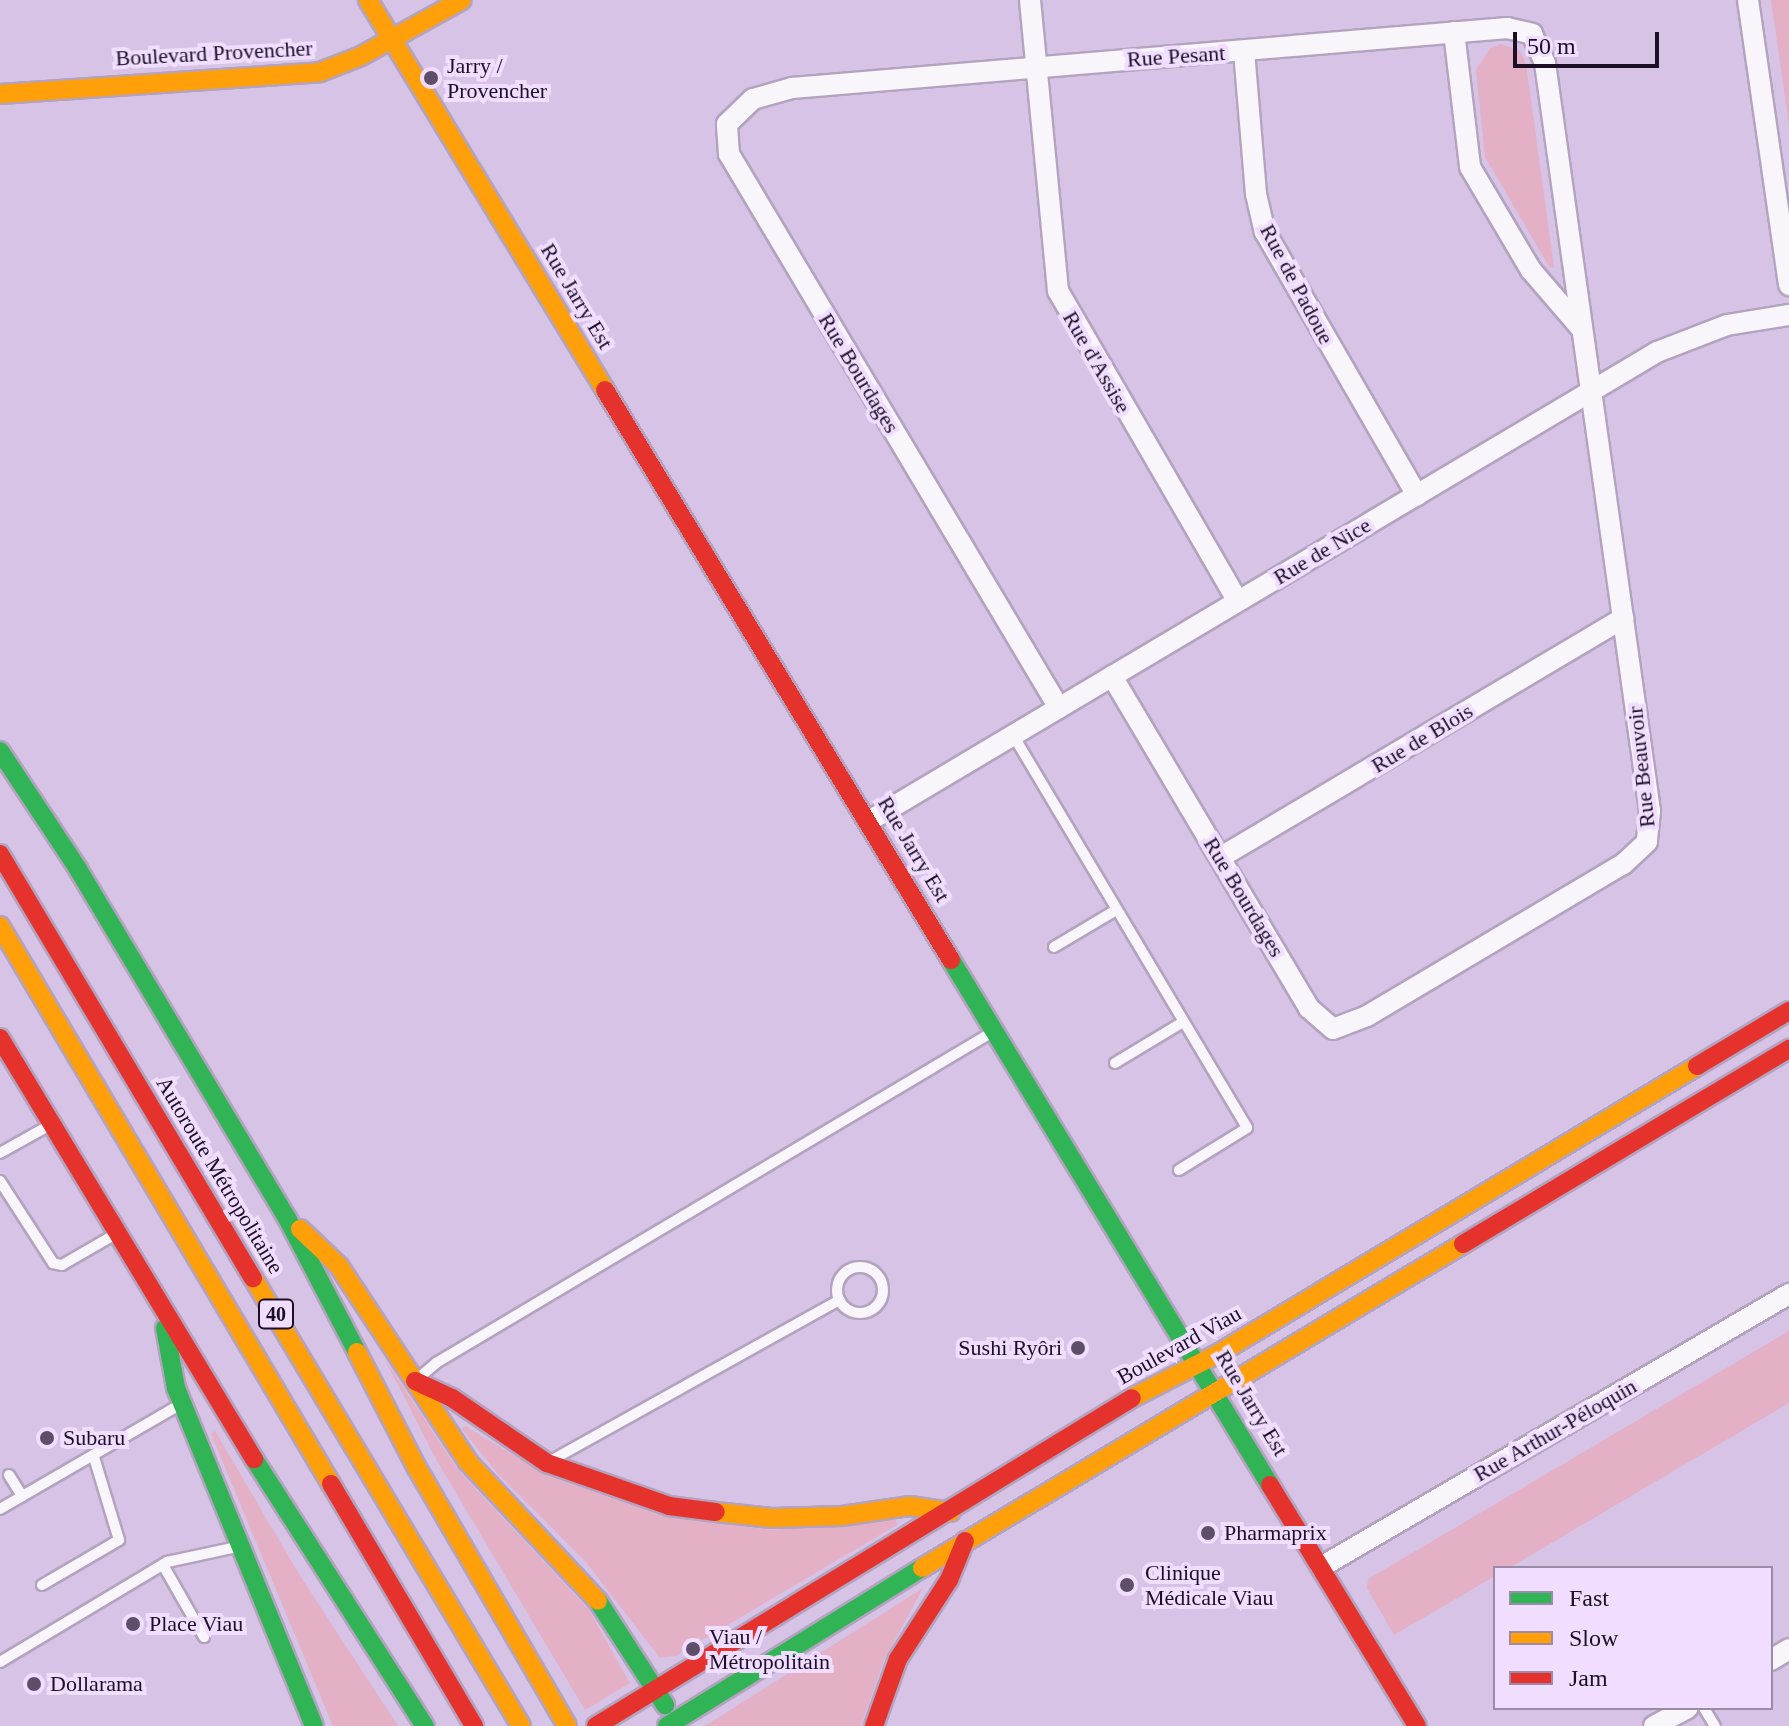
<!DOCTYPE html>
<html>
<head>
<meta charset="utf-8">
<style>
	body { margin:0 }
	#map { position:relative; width:1789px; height:1726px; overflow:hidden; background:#d7c3e6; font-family:"Times New Roman",serif }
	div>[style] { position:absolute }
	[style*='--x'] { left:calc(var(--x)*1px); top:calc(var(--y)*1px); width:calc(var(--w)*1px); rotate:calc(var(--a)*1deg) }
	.green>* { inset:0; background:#e3b0c6 }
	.roads { filter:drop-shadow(2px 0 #b3a3bf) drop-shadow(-2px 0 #b3a3bf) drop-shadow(0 2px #b3a3bf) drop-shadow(0 -2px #b3a3bf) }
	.lane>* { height:10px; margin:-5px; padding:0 5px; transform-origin:5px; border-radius:5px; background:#f9f6fb }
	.lane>.ring { margin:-5px; padding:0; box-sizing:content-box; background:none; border:10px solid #f9f6fb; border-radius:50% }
	.street>* { height:20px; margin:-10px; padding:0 10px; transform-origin:10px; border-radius:10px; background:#f9f6fb }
	.fast>* { height:18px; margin:-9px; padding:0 9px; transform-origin:9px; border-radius:9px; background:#30b455 }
	.slow>* { height:18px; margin:-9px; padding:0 9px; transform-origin:9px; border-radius:9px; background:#ff9f0a }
	.jam>* { height:18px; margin:-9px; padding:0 9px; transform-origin:9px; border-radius:9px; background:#e5322d }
	.dots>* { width:22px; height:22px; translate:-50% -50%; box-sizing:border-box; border:4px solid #f0ddff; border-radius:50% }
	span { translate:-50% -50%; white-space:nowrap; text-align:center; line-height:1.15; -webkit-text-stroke:8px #f0ddff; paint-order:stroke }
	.shield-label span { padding:2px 6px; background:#f0ddff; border:2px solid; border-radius:6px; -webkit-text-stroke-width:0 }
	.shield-label { font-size:20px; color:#1d0f26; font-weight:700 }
	.street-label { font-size:22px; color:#1d0f26 }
	.poi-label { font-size:22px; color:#1d0f26 }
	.left { translate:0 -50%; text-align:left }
	.right { translate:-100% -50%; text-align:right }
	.legend { position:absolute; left:1493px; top:1566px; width:280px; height:144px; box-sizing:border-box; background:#f0ddff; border:2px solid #9c8ba8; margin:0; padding:10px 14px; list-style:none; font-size:24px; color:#1d0f26 }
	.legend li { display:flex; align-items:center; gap:16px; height:40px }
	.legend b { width:40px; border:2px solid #9c8ba8 }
	.scale { position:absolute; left:1513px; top:32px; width:146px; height:36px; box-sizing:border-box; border:4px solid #1d0f26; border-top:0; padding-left:10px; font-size:24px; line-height:28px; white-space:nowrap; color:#1d0f26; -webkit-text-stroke:6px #f0ddff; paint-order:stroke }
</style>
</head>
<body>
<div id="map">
	<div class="green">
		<div style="clip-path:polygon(1771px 0,1789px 0,1789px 125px)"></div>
		<div style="clip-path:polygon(1501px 44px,1520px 51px,1526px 64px,1554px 267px,1550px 268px,1485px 157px,1476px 70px,1490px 48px)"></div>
		<div style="clip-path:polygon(1789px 1331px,1789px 1403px,1509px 1568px,1495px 1568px,1495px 1576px,1394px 1635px,1367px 1588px,1368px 1579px)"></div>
		<div style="clip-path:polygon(384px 1358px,459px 1471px,589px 1610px,630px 1683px,585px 1710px,437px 1461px)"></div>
		<div style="clip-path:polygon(465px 1426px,548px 1476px,665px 1517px,773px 1530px,896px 1519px,897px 1525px,702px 1640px,699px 1637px,690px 1642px,692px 1646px,676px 1656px,660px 1658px,586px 1562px,497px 1473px,462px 1429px)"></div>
		<div style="clip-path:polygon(215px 1431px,299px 1574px,398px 1726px,333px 1726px,211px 1434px)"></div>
		<div style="clip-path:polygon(923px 1588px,884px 1660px,861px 1726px,705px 1726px)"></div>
	</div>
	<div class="roads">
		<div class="lane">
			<div style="--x:1013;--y:735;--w:457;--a:59.2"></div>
			<div style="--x:1247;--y:1128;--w:80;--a:148.3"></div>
			<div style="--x:1054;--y:947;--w:72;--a:-30.8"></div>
			<div style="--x:1115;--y:1063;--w:79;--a:-31.1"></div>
			<div style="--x:0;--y:1153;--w:57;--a:-29.2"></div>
			<div style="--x:0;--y:1181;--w:98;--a:57.1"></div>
			<div style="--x:53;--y:1263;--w:9;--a:13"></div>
			<div style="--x:62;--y:1265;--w:60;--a:-30"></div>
			<div class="ring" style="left:837px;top:1267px;width:36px;height:36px"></div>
			<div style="--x:416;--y:1380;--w:26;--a:-40"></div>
			<div style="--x:436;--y:1363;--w:646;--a:-30.74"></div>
			<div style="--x:552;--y:1460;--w:329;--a:-29.1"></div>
			<div style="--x:9;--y:1475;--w:25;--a:58"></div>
			<div style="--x:0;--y:1509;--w:209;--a:-30.1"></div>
			<div style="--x:163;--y:1565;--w:83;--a:60.3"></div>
			<div style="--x:42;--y:1585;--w:89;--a:-30.3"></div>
			<div style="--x:119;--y:1540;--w:87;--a:-106.8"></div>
			<div style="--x:0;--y:1662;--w:195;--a:-30.9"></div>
			<div style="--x:167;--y:1562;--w:72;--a:-12.1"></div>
			<div style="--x:1704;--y:1708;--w:21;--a:59"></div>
		</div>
		<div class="street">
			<div style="--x:1030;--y:0;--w:292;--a:84.5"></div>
			<div style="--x:1058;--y:291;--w:358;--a:59.9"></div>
			<div style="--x:1748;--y:0;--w:288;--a:81.8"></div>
			<div style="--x:1454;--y:32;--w:136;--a:83.2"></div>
			<div style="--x:1470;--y:167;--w:120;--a:59.4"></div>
			<div style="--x:1531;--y:270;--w:75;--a:49.3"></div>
			<div style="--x:1244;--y:51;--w:144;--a:85.2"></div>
			<div style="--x:1256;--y:194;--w:39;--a:77"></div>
			<div style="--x:1265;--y:232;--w:304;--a:60"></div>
			<div style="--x:1059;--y:708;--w:645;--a:-120.78"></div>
			<div style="--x:729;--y:154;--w:30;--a:-94"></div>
			<div style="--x:727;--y:124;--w:36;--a:-44"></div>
			<div style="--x:753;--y:99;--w:41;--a:-15.8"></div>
			<div style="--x:792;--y:88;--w:718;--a:-4.8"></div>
			<div style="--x:1507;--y:28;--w:26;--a:13"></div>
			<div style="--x:1532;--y:34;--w:32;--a:66"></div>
			<div style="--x:1545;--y:63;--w:755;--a:82.01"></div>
			<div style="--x:1650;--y:811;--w:31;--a:96"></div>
			<div style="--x:1647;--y:842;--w:33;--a:137"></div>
			<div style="--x:1623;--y:864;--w:298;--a:149.3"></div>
			<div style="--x:1367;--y:1016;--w:36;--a:159"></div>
			<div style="--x:1333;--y:1029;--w:32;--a:-139"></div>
			<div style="--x:1309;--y:1008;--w:386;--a:-120.7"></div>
			<div style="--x:869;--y:821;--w:917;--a:-30.76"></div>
			<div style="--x:1657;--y:352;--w:75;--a:-21.1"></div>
			<div style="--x:1727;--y:325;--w:63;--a:-9.2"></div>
			<div style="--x:1221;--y:857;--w:468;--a:-30.7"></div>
			<div style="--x:1321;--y:1567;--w:542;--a:-30.26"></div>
			<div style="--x:1771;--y:1660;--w:21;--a:-31"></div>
			<div style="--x:1654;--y:1726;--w:38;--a:-28"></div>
		</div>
		<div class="fast">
			<div style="--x:0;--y:751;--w:141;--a:56.5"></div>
			<div style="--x:78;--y:869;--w:407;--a:59.1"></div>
			<div style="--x:287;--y:1218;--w:151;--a:62.4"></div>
			<div style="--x:951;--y:960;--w:614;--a:58.72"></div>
			<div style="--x:165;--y:1328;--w:61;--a:79.6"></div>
			<div style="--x:176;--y:1388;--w:365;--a:67.8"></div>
			<div style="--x:254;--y:1459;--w:317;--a:57.4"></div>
			<div style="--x:598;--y:1601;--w:124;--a:57.2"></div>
			<div style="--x:667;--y:1726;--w:300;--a:-31.8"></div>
		</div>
		<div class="slow">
			<div style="--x:368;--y:0;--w:456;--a:58.7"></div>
			<div style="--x:0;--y:94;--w:321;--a:-3.9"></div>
			<div style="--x:320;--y:72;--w:44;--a:-21.3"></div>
			<div style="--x:361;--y:56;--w:115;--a:-29"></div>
			<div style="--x:0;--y:926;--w:649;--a:59.32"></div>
			<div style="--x:300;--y:1229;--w:54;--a:43.5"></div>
			<div style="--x:339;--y:1266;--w:235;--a:56.6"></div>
			<div style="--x:468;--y:1462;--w:190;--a:46.9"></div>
			<div style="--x:253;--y:1278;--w:522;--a:59.11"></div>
			<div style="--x:357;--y:1352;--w:131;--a:62.7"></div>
			<div style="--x:417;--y:1468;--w:298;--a:59.8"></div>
			<div style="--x:1132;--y:1398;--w:100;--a:-27.3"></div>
			<div style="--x:1221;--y:1352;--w:555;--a:-31"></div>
			<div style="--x:716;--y:1512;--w:56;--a:6.1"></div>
			<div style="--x:772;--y:1518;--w:70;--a:-1.6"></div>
			<div style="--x:842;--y:1516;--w:69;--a:-8.4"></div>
			<div style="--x:910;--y:1506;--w:41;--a:8.3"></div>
			<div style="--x:922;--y:1568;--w:631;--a:-30.92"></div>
		</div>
		<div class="jam">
			<div style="--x:605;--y:390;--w:667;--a:58.74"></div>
			<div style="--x:0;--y:854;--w:494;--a:59.2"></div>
			<div style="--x:0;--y:1038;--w:492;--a:58.9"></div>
			<div style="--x:1697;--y:1066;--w:107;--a:-30.9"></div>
			<div style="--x:1463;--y:1244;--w:380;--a:-30.9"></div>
			<div style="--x:415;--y:1381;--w:41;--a:24.7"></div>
			<div style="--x:452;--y:1398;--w:115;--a:34.4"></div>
			<div style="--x:547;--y:1463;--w:129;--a:19.4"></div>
			<div style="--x:669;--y:1506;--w:47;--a:7.3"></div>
			<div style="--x:331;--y:1484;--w:281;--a:59.4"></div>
			<div style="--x:1270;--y:1485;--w:282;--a:58.6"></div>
			<div style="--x:596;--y:1726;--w:628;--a:-31.46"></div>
			<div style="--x:874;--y:1726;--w:71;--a:-70.3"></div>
			<div style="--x:898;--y:1659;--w:94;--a:-57.2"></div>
			<div style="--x:949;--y:1580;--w:42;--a:-67.7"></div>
		</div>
	</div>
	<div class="dots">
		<div style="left:431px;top:78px;background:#5e4e69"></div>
		<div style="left:1078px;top:1348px;background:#5e4e69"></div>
		<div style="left:47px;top:1438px;background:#5e4e69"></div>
		<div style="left:1208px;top:1533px;background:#5e4e69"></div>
		<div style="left:1127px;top:1585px;background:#5e4e69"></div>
		<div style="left:133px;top:1624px;background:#5e4e69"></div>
		<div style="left:693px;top:1649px;background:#5e4e69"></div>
		<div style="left:34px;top:1684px;background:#5e4e69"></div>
	</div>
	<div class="shield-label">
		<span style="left:276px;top:1314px">40</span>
	</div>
	<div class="street-label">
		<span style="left:214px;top:53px;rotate:-3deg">Boulevard Provencher</span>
		<span style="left:1176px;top:56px;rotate:-4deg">Rue Pesant</span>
		<span style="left:1297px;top:284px;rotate:62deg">Rue de Padoue</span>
		<span style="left:577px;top:296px;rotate:59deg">Rue Jarry Est</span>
		<span style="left:1097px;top:362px;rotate:60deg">Rue d'Assise</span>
		<span style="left:859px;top:373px;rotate:59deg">Rue Bourdages</span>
		<span style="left:1322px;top:551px;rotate:-31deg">Rue de Nice</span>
		<span style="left:1422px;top:738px;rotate:-31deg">Rue de Blois</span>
		<span style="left:1641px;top:767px;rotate:-96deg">Rue Beauvoir</span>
		<span style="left:914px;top:849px;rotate:59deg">Rue Jarry Est</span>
		<span style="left:1244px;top:897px;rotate:59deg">Rue Bourdages</span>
		<span style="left:220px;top:1175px;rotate:59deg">Autoroute Métropolitaine</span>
		<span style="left:1179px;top:1345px;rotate:-29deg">Boulevard Viau</span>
		<span style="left:1252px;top:1403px;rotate:59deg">Rue Jarry Est</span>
		<span style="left:1555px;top:1430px;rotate:-30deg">Rue Arthur-Péloquin</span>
	</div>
	<div class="poi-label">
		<span class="left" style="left:447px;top:78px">Jarry /<br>Provencher</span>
		<span class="right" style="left:1062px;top:1348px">Sushi Ryôri</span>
		<span class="left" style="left:63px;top:1438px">Subaru</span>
		<span class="left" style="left:1224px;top:1533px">Pharmaprix</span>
		<span class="left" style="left:1145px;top:1585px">Clinique<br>Médicale Viau</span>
		<span class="left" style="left:149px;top:1624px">Place Viau</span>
		<span class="left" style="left:709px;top:1649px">Viau /<br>Métropolitain</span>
		<span class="left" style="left:50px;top:1684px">Dollarama</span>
	</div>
	<ul class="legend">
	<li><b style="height:10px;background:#30b455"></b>Fast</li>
	<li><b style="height:10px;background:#ff9f0a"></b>Slow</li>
	<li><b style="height:10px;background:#e5322d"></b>Jam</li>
	</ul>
	<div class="scale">50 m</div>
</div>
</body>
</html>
